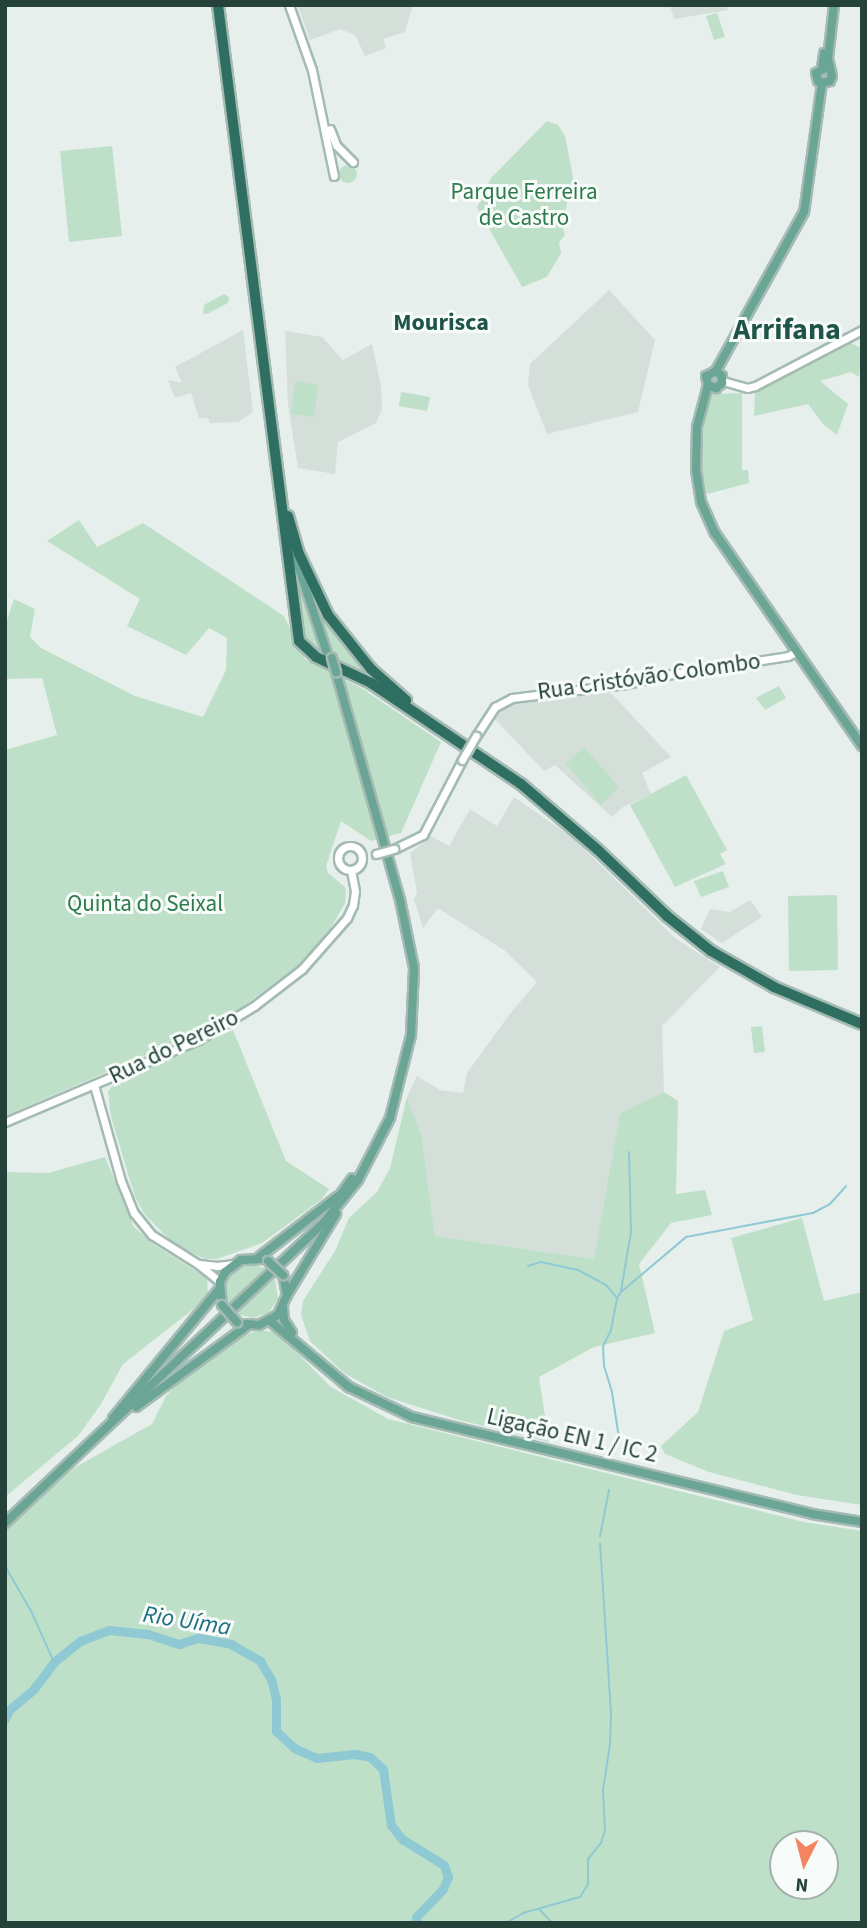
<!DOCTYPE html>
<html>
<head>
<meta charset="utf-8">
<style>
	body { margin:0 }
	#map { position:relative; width:867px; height:1928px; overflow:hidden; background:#e6efeb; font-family:"Source Sans 3",sans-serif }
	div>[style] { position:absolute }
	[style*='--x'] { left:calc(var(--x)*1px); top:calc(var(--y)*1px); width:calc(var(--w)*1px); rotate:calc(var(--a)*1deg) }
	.built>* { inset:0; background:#d4dfda }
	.green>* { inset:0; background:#bfe0c8 }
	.round { border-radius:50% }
	.stream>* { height:2px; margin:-1px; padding:0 1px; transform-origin:1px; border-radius:1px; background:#8ec9d4 }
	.river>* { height:9px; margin:-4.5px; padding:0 4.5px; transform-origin:4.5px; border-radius:4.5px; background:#8ec9d4 }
	.roads { filter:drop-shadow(2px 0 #a4bbb3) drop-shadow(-2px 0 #a4bbb3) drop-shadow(0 2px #a4bbb3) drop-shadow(0 -2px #a4bbb3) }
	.secondary>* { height:7px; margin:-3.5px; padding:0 3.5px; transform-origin:3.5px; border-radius:3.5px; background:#fff }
	.secondary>.ring { margin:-3.5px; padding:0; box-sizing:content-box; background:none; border:7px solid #fff; border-radius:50% }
	.primary>* { height:8px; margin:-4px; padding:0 4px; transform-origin:4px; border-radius:4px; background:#6aa596 }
	.highway>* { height:10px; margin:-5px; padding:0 5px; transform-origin:5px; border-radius:5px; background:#2f6f62 }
	.bridges { filter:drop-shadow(2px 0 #a4bbb3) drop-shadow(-2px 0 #a4bbb3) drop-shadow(0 2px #a4bbb3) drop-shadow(0 -2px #a4bbb3) }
	.secondary-bridge>* { height:7px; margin:-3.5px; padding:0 3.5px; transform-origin:3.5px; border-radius:3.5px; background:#fff }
	.primary-bridge>* { height:8px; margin:-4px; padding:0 4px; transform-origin:4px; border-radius:4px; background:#6aa596 }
	span { translate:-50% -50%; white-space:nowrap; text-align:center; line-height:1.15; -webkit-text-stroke:6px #f7fbf9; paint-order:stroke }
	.park-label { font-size:23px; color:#2d7a4b }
	.street-label { font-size:23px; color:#24423a }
	.neighbourhood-label { font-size:24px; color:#1f5548; font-weight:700 }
	.water-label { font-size:24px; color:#1c6f80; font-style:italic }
	.district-label { font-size:30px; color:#1f5548; font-weight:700 }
	.frame { position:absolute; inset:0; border:7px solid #24423a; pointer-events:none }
	.north { position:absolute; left:769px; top:1830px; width:70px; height:70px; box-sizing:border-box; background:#f7fbf9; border:2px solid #a3b1ad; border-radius:50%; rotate:186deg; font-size:19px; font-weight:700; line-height:28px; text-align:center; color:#24423a }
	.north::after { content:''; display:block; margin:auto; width:24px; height:32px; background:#f4845f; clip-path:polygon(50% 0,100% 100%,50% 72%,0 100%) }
</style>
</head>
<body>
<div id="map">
	<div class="built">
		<div style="clip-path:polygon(413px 5px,405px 32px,383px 39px,386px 48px,365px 56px,355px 35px,340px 29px,310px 40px,298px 6px)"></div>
		<div style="clip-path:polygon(670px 5px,726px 5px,728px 10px,674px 19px)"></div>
		<div style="clip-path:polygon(609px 290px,655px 340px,638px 412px,547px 434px,528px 385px,530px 364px)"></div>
		<div style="clip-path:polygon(243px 330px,253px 412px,238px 422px,210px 423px,208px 418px,199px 418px,191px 393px,175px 398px,168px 380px,182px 383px,175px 367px)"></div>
		<div style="clip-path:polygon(285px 331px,322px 337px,343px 360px,372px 344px,381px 386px,382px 409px,376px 423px,338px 442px,335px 474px,298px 468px,288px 405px)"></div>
		<div style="clip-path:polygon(601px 692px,612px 694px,671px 757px,642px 773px,651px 794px,623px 807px,612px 817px,555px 765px,544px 771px,493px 717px,508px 705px,529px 698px)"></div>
		<div style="clip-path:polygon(514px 797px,573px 838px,675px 938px,720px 967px,662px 1026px,664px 1092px,620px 1113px,595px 1259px,435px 1236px,422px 1137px,407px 1097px,417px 1076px,440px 1090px,463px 1093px,467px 1073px,509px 1015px,537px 982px,504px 950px,438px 908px,423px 928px,414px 899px,417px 893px,410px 853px,431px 836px,449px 846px,470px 809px,497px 826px)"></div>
		<div style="clip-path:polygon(750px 900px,762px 917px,722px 943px,701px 929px,710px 909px,730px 912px)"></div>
	</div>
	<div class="green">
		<div style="clip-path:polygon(717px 13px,725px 37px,714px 40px,706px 16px)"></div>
		<div style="clip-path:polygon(547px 121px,558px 125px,565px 136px,573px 177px,562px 226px,565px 235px,559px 242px,561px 253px,547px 277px,522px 287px,477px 207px,491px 178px)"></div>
		<div style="clip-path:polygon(112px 146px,122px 236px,69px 242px,60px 151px)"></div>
		<div class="round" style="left:339px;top:165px;width:18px;height:18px"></div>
		<div style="clip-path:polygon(224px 294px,229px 297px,228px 303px,207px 314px,203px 314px,204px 305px)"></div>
		<div style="clip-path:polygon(848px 342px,862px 348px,859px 377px,851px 372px,820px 381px,848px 404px,837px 435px,823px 424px,808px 404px,754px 416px,755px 392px)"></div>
		<div style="clip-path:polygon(295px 381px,318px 385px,314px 417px,291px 414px)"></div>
		<div style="clip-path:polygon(401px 392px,430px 397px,427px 411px,399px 406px)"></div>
		<div style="clip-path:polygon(742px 393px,742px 470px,748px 470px,749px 483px,707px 494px,700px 462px,701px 440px,711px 394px)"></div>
		<div style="clip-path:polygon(79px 520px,97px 547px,143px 523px,284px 616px,305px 659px,363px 689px,441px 742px,401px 833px,371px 841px,341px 821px,326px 866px,328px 873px,346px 888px,345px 903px,329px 931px,300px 964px,222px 1022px,5px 1116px,5px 750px,57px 735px,42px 678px,5px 679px,5px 626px,14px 599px,35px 609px,30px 637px,41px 648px,135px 696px,203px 717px,226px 670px,227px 638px,209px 628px,186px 655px,127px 626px,140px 599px,47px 541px)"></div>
		<div style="clip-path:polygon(290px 552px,317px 635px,320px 654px,304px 640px,298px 626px)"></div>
		<div style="clip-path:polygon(315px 602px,317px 602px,390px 694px,337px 665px)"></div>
		<div style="clip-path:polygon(779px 686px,786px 698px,765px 710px,756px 698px)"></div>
		<div style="clip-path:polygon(584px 747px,619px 787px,601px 805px,566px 764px)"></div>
		<div style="clip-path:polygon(686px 775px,727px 850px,720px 854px,726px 864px,675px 887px,630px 805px)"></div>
		<div style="clip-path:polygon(723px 871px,729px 887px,701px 897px,694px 881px)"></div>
		<div style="clip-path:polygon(837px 895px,838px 970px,789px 971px,788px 896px)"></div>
		<div style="clip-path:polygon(762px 1026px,765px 1052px,754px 1053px,751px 1027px)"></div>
		<div style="clip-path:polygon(233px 1030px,286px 1161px,329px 1189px,322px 1199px,262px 1243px,217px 1259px,205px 1259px,175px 1245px,145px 1215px,135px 1197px,111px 1117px,108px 1091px,116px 1082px)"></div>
		<div style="clip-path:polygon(664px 1092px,678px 1101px,676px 1194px,705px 1190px,712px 1215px,671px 1223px,639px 1264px,655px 1333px,594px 1347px,539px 1377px,549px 1442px,459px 1420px,387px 1397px,344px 1373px,310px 1341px,301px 1315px,303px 1301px,335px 1251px,349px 1218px,377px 1192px,390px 1168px,407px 1097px,422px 1137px,435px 1236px,594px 1259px,620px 1113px)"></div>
		<div style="clip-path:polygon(105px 1157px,134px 1227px,153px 1244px,207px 1278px,208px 1293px,195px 1308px,123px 1364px,101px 1404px,78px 1436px,5px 1497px,5px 1172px,48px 1173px)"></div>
		<div style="clip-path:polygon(802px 1218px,824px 1301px,862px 1292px,862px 1505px,797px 1495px,709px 1472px,665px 1454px,661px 1446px,698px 1412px,724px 1331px,753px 1320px,731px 1238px)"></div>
		<div style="clip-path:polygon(254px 1264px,266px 1269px,230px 1304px,225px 1297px,227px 1279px,238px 1268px)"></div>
		<div style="clip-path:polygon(275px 1278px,278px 1299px,269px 1312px,253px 1318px,236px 1314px)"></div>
		<div style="clip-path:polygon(evenodd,258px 1330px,276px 1332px,331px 1387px,388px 1419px,804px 1522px,862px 1531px,862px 1923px,5px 1923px,5px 1529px,74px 1468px,152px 1424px,166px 1396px,182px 1378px,231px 1341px,258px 1330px,783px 1844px,825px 1844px,825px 1886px,783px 1886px,783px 1844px)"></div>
	</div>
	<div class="stream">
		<div style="--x:528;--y:1266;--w:14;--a:-17"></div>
		<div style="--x:541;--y:1262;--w:38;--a:12"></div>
		<div style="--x:578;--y:1270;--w:32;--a:28"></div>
		<div style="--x:606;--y:1285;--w:17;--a:50"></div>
		<div style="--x:621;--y:1291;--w:60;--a:-80.4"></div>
		<div style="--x:631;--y:1232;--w:80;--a:-91.4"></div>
		<div style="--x:619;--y:1438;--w:47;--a:-98.7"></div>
		<div style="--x:612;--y:1392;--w:28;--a:-107"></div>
		<div style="--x:604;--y:1365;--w:19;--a:-93"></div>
		<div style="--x:603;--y:1346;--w:18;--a:-63"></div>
		<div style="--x:611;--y:1330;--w:33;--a:-79"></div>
		<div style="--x:617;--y:1298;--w:7;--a:-56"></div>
		<div style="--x:621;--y:1292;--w:85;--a:-40.2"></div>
		<div style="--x:686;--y:1237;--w:129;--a:-10.7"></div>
		<div style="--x:813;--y:1213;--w:19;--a:-28"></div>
		<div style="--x:830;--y:1204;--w:24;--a:-48"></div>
		<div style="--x:600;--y:1536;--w:47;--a:-78.9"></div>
		<div style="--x:5;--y:1566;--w:52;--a:60"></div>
		<div style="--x:31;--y:1611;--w:56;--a:65.7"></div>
		<div style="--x:539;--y:1909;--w:19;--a:47"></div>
		<div style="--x:506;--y:1923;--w:20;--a:-30"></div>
		<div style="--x:523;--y:1913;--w:59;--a:-15.7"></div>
		<div style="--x:580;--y:1897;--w:15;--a:-58"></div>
		<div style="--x:588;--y:1884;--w:25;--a:-90"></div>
		<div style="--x:588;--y:1859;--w:21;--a:-51"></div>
		<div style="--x:601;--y:1843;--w:13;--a:-72"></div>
		<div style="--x:605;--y:1831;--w:41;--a:-92.8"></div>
		<div style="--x:603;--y:1790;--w:47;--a:-81.3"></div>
		<div style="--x:610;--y:1744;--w:31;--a:-88"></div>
		<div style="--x:611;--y:1713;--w:170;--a:-93.7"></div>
	</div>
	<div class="river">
		<div style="--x:5;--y:1719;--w:10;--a:-66"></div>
		<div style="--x:9;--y:1710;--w:31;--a:-40"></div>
		<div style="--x:33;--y:1690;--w:35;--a:-53"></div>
		<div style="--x:54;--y:1662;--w:33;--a:-39"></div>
		<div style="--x:80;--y:1641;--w:31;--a:-21"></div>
		<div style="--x:109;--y:1630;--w:39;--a:6"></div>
		<div style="--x:148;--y:1634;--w:33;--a:18"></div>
		<div style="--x:179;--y:1644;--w:20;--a:-18"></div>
		<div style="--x:198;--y:1638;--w:34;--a:10"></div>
		<div style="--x:231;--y:1644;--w:34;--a:30"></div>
		<div style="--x:260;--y:1661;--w:21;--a:59"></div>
		<div style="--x:271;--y:1679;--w:21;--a:76"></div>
		<div style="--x:276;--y:1699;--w:32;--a:90"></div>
		<div style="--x:276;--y:1731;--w:25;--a:43"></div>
		<div style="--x:294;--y:1748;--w:24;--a:24"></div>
		<div style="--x:316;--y:1758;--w:39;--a:-6"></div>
		<div style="--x:355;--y:1754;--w:15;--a:11"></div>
		<div style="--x:370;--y:1757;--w:18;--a:43"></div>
		<div style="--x:383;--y:1769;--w:57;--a:81.9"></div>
		<div style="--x:391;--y:1825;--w:18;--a:52"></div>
		<div style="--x:402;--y:1839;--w:49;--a:31.8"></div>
		<div style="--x:444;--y:1865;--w:13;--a:72"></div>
		<div style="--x:448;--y:1877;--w:13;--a:113"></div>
		<div style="--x:443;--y:1889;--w:39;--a:134"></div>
		<div style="--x:416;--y:1917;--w:6;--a:81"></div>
	</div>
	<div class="roads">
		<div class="secondary">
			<div style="--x:289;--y:5;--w:69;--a:70.5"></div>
			<div style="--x:312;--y:70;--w:108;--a:78.3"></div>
			<div style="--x:330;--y:129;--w:17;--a:69"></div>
			<div style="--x:336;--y:145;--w:24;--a:45"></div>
			<div style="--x:723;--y:381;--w:25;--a:16"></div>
			<div style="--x:747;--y:388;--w:8;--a:-14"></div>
			<div style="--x:755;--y:386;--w:121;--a:-27.6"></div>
			<div style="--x:476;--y:736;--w:35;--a:-57"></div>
			<div style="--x:495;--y:707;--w:19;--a:-28"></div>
			<div style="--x:512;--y:698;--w:115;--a:-7"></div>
			<div style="--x:626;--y:684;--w:47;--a:-12.3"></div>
			<div style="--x:672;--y:674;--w:117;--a:-8.8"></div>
			<div style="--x:788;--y:656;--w:9;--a:-27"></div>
			<div class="ring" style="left:338px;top:846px;width:17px;height:17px"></div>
			<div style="--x:394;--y:849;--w:32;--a:-26"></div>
			<div style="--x:423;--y:835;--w:85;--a:-62.5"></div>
			<div style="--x:94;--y:1085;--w:100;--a:74.3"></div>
			<div style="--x:121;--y:1181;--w:35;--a:68"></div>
			<div style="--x:134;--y:1213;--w:28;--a:51"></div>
			<div style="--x:152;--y:1235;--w:54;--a:32.2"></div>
			<div style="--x:198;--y:1264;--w:28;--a:39"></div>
			<div style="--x:5;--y:1122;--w:210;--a:-23"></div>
			<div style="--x:198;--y:1040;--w:66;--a:-31.3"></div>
			<div style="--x:254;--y:1006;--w:61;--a:-37.6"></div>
			<div style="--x:302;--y:969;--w:68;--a:-48.6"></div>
			<div style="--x:347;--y:918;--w:14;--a:-65"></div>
			<div style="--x:353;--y:905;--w:14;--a:-82"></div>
			<div style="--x:355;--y:891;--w:21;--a:-101"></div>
			<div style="--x:199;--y:1264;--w:18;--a:6"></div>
			<div style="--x:217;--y:1266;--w:17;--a:-7"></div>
		</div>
		<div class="primary">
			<div style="--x:822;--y:68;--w:15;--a:-82"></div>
			<div style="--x:822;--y:83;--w:130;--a:97.9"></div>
			<div style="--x:804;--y:212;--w:182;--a:119"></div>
			<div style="--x:716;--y:371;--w:11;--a:153"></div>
			<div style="--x:706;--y:376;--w:9;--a:77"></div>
			<div style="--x:708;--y:385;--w:43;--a:104.7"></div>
			<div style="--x:697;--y:427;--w:43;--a:91.3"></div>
			<div style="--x:696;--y:470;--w:32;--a:81"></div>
			<div style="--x:701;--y:502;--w:34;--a:66"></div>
			<div style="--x:715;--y:533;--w:259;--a:55.4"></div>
			<div style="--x:822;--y:83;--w:8;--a:-14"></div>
			<div style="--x:830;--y:81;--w:5;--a:-68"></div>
			<div style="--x:832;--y:76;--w:18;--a:-103"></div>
			<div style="--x:828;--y:58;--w:53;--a:-83.5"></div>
			<div style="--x:822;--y:83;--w:4;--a:-153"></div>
			<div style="--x:818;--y:81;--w:8;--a:-104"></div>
			<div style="--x:816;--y:73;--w:11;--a:-27"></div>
			<div style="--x:708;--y:385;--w:9;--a:21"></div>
			<div style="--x:716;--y:388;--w:8;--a:-40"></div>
			<div style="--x:722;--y:383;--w:7;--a:-90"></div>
			<div style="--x:722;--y:376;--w:8;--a:-140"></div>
			<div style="--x:293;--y:550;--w:112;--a:71.7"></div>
			<div style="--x:335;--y:1202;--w:29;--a:-54"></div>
			<div style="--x:258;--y:1258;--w:100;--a:-37.7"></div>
			<div style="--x:287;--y:1295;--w:95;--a:-58.8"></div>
			<div style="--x:222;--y:1305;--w:23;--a:-95"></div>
			<div style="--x:220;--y:1282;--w:11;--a:-63"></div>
			<div style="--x:225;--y:1272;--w:20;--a:-37"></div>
			<div style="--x:241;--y:1260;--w:21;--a:-3"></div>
			<div style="--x:283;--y:1308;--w:12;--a:85"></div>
			<div style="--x:284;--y:1320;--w:15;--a:58"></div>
			<div style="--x:270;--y:1321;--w:103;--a:39.9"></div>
			<div style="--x:349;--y:1387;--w:70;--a:25.5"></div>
			<div style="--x:412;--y:1417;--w:412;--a:13.6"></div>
			<div style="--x:812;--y:1514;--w:51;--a:9.1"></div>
			<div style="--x:246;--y:1324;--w:13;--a:4"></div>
			<div style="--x:259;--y:1325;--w:21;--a:-28"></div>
			<div style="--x:278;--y:1315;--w:22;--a:-66"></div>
			<div style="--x:287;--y:1295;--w:20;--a:-101"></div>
			<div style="--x:136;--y:1407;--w:139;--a:-36.2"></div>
			<div style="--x:113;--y:1418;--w:168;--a:-50.5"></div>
			<div style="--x:5;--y:1523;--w:440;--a:-43.3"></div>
			<div style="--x:325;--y:1221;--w:53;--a:-51.2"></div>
			<div style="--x:358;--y:1180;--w:70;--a:-62.7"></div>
			<div style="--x:390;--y:1118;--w:86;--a:-75.8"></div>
			<div style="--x:411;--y:1035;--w:67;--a:-87.4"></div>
			<div style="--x:414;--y:968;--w:69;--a:-101.6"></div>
			<div style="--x:400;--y:900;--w:237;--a:-105.7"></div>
		</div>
		<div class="highway">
			<div style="--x:218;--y:5;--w:641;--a:82.74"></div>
			<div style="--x:299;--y:641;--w:23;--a:43"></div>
			<div style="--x:316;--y:657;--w:61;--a:25.3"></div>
			<div style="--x:371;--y:683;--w:181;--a:34"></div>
			<div style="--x:521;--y:784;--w:101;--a:40.6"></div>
			<div style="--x:598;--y:850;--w:95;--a:43.7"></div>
			<div style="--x:667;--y:916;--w:56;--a:38.5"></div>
			<div style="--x:711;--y:951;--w:73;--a:29.7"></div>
			<div style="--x:774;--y:987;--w:95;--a:22.8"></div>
			<div style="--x:288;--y:516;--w:40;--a:74"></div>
			<div style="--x:299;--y:554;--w:68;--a:64.6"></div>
			<div style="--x:328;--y:615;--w:69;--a:51.5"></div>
			<div style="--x:371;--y:669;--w:47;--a:41.5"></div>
		</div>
	</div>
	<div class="bridges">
		<div class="secondary-bridge">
			<div style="--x:462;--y:760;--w:28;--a:-60"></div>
			<div style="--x:376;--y:854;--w:19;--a:-16"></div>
		</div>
		<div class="primary-bridge">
			<div style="--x:332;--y:658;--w:15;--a:74"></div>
			<div style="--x:268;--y:1261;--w:21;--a:43"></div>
			<div style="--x:222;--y:1305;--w:23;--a:49"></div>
		</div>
	</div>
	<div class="park-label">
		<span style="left:524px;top:205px">Parque Ferreira<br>de Castro</span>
		<span style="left:145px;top:904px">Quinta do Seixal</span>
	</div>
	<div class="street-label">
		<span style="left:649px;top:677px;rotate:-8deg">Rua Cristóvão Colombo</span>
		<span style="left:174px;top:1047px;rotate:-26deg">Rua do Pereiro</span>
		<span style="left:572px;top:1436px;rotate:13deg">Ligação EN 1 / IC 2</span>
	</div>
	<div class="neighbourhood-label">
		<span style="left:441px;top:323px">Mourisca</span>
	</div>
	<div class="water-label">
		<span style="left:187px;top:1621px;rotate:9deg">Rio Uíma</span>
	</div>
	<div class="district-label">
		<span style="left:787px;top:330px">Arrifana</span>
	</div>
	<div class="frame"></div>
	<div class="north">N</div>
</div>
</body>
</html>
